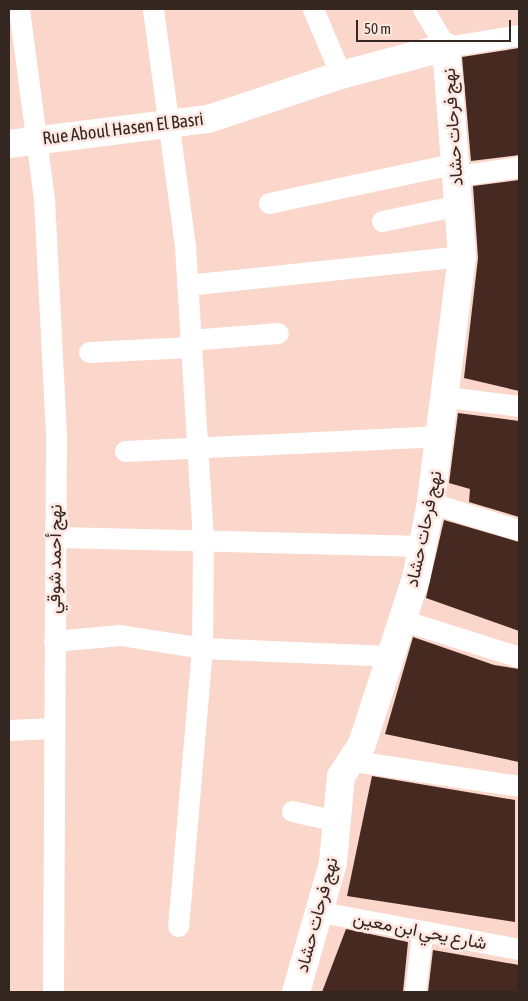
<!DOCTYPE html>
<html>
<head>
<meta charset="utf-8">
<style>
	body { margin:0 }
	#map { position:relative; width:528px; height:1001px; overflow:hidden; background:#fbd6ca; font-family:"Asap Condensed",Vazirmatn,sans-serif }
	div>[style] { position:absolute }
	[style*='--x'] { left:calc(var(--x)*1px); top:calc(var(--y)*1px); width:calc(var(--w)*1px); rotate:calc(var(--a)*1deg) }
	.building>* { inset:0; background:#462a21 }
	.minor>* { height:21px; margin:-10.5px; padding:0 10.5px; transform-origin:10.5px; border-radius:10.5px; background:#fff }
	.tertiary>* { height:28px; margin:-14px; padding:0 14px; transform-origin:14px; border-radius:14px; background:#fff }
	span { translate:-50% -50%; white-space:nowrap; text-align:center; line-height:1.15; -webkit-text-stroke:5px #fde7e0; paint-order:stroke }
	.street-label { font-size:18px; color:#342722 }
	.frame { position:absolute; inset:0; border:10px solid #342722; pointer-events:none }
	.scale { position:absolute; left:356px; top:20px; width:155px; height:22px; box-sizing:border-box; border:2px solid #342722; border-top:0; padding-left:6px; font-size:15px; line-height:18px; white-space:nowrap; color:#342722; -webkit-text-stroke:4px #fde7e0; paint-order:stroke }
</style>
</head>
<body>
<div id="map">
	<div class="building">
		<div style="clip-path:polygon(519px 48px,519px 155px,471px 161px,462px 57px)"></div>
		<div style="clip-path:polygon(519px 180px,519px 391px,464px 378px,478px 258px,473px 186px)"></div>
		<div style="clip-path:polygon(458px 413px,519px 421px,519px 517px,469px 502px,470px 489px,449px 483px)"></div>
		<div style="clip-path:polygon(444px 520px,519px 542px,519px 631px,426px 598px)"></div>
		<div style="clip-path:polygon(413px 637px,494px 665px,519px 669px,519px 762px,385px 734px)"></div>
		<div style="clip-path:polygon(372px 776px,515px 800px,515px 922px,347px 896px)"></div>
		<div style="clip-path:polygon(346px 929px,408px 942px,403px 992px,322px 992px)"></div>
		<div style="clip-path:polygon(433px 950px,519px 965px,519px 992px,428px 992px)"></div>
	</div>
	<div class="minor">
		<div style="--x:19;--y:9;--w:191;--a:82.5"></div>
		<div style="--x:44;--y:198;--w:239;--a:87.1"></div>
		<div style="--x:56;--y:437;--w:555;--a:90.31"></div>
		<div style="--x:153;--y:9;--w:239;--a:82.3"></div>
		<div style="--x:185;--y:246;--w:297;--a:86.5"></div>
		<div style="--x:203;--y:542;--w:106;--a:90.5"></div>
		<div style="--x:202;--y:648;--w:279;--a:94.9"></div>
		<div style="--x:313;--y:9;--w:72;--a:67"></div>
		<div style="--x:423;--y:9;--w:44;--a:58.8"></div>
		<div style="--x:446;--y:47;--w:74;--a:-9.3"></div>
		<div style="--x:457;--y:176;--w:63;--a:-8.3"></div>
		<div style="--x:269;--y:203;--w:192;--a:-12"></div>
		<div style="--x:382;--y:221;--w:79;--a:-11.7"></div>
		<div style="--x:187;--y:285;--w:277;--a:-6"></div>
		<div style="--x:189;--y:340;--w:89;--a:-4.5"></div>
		<div style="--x:89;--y:352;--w:101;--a:-2.8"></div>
		<div style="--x:447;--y:397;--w:73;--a:7.1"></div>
		<div style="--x:125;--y:451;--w:317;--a:-2.7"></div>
		<div style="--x:431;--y:503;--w:92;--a:17.1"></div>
		<div style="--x:58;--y:537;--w:365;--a:1.4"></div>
		<div style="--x:402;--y:620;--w:123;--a:17.5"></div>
		<div style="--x:54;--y:641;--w:66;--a:-5.2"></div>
		<div style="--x:120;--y:635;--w:83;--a:9"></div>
		<div style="--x:202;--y:648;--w:188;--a:2.4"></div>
		<div style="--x:9;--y:730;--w:43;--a:-2.7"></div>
		<div style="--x:354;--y:761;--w:167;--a:8.6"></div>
		<div style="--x:292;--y:811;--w:46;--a:12.5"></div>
		<div style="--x:321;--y:912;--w:201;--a:10.6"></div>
		<div style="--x:415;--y:992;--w:58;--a:-83.1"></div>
	</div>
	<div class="tertiary">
		<div style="--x:9;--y:144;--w:201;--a:-7.2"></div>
		<div style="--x:208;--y:119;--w:140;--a:-18.3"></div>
		<div style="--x:341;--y:75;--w:109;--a:-14.9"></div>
		<div style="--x:446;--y:47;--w:210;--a:85.6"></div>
		<div style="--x:462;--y:256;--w:249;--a:97.2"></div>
		<div style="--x:431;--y:503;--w:76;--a:101.3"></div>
		<div style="--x:416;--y:578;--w:120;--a:108"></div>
		<div style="--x:379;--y:692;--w:55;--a:108.1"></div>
		<div style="--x:362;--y:744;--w:38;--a:123"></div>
		<div style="--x:341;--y:776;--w:87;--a:95.3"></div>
		<div style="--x:333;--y:863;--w:134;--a:106"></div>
	</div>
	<div class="street-label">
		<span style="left:453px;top:127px;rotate:-94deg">نهج فرحات حشاد</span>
		<span style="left:123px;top:129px;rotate:-7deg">Rue Aboul Hasen El Basri</span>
		<span style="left:424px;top:529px;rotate:-78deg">نهج فرحات حشاد</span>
		<span style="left:55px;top:559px;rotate:-89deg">نهج أحمد شوقي</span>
		<span style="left:317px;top:915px;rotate:-75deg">نهج فرحات حشاد</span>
		<span style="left:420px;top:931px;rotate:11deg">شارع يحي ابن معين</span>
	</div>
	<div class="frame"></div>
	<div class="scale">50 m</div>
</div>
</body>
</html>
